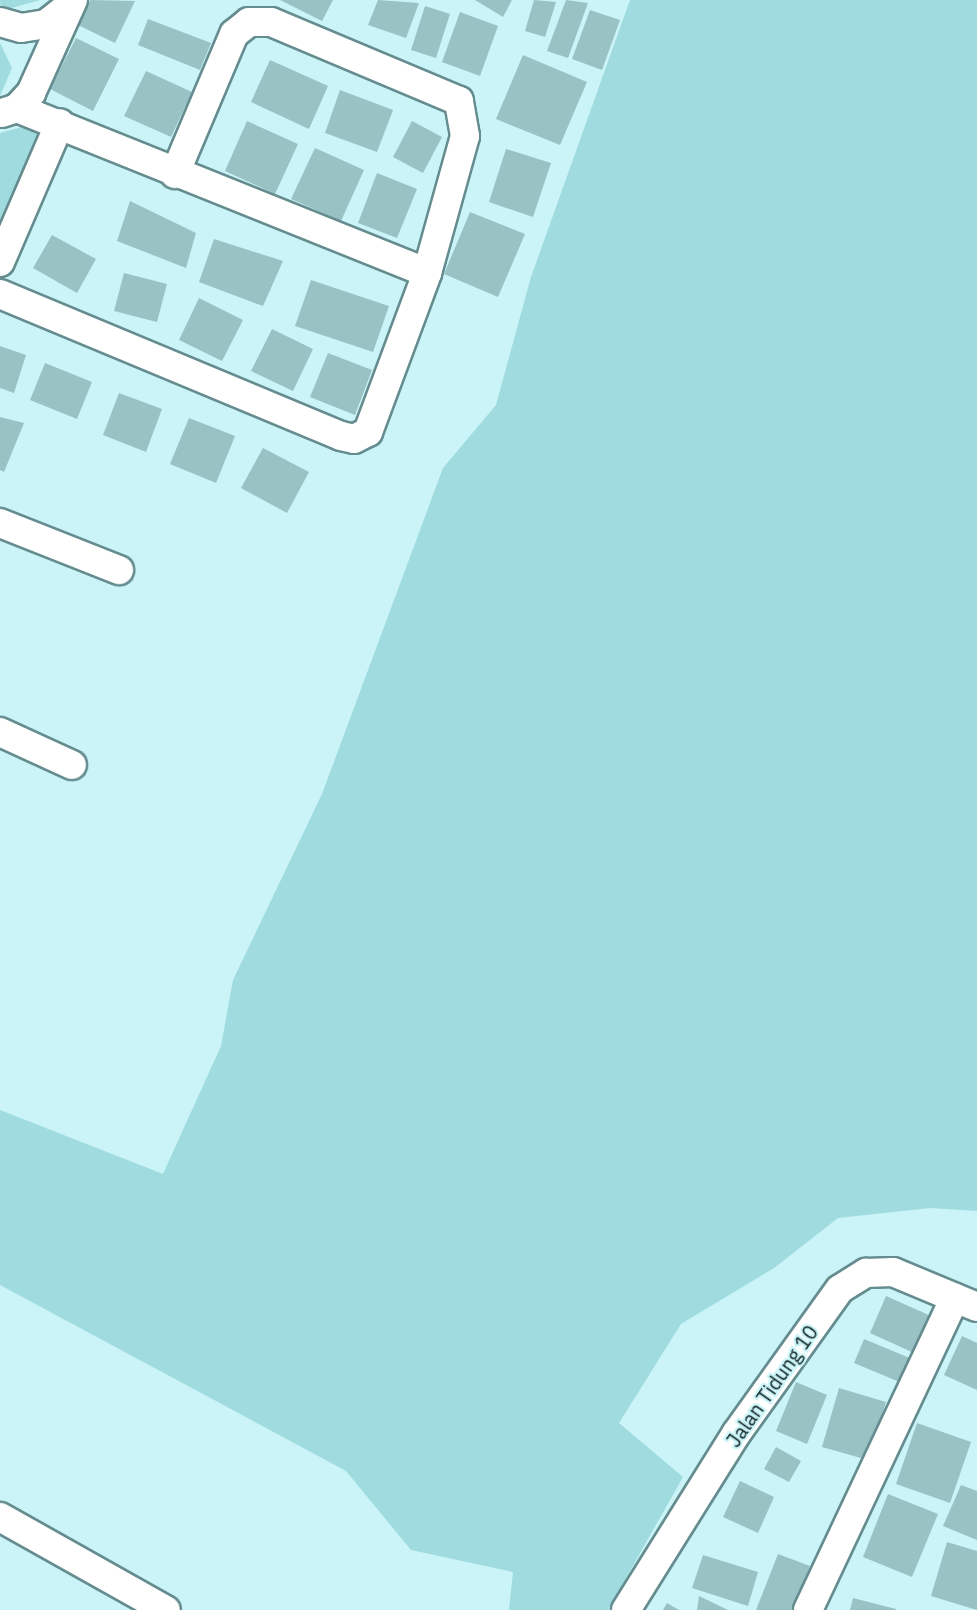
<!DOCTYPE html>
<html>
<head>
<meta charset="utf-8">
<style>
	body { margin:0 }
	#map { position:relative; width:977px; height:1610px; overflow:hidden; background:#caf4f7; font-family:"IBM Plex Sans",sans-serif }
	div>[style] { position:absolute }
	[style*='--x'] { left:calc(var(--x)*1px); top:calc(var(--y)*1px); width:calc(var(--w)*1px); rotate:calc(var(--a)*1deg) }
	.green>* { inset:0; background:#a0dbdf }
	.building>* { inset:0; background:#99c2c5 }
	.roads { filter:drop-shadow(2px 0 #658c8f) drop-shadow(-2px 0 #658c8f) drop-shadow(0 2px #658c8f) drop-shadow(0 -2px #658c8f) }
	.minor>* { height:28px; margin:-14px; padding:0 14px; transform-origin:14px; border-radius:14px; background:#fff }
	span { translate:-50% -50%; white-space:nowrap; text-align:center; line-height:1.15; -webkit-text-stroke:4.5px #caf4f7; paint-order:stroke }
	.street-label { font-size:20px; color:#132324 }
</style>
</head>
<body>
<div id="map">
	<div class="green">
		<div style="clip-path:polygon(0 0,40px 0,1px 11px)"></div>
		<div style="clip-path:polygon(630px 0,977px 0,977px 1211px,930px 1208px,838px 1218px,774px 1268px,681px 1324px,619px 1423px,683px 1477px,608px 1610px,509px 1610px,513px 1572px,411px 1550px,346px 1471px,0 1285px,0 1110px,163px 1174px,221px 1046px,233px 980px,322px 794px,443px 468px,496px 405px,531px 277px)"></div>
		<div style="clip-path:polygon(0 43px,12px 68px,0 96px)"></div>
		<div style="clip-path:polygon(37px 123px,48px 126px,0 240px,0 133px)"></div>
	</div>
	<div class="building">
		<div style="clip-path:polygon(90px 0,135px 1px,115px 43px,78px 25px)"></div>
		<div style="clip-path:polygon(280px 0,333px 0,322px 21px)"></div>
		<div style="clip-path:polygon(378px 0,419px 3px,406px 38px,368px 25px)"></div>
		<div style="clip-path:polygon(475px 0,512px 0,503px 17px)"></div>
		<div style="clip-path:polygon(534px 0,556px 2px,545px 37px,525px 31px)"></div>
		<div style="clip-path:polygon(566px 0,588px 3px,568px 58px,547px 51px)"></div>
		<div style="clip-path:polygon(425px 6px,450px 14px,436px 58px,411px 50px)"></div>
		<div style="clip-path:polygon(590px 10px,620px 20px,602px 70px,572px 59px)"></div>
		<div style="clip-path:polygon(460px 12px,498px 26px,480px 76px,442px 62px)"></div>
		<div style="clip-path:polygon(148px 19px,211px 43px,200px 70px,138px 45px)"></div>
		<div style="clip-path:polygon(76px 38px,119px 59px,93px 111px,50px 89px)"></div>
		<div style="clip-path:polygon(523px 55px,587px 82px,560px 145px,496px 119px)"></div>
		<div style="clip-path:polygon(270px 60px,328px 86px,309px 129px,251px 102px)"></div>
		<div style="clip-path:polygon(146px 71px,192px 92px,171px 137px,124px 116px)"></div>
		<div style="clip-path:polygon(340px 90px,393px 110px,377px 152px,325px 133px)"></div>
		<div style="clip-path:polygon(247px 121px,298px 144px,275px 194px,225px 171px)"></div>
		<div style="clip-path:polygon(412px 121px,442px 137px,423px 173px,393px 157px)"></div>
		<div style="clip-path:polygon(315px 148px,364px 170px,341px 221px,291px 199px)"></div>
		<div style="clip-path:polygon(506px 149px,551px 163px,533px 217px,489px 202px)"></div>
		<div style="clip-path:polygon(377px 173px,417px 189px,397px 238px,358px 223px)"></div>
		<div style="clip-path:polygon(130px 201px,196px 233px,186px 268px,117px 241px)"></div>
		<div style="clip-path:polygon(470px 212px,525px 234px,498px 297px,444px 274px)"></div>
		<div style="clip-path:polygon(52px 235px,96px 259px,77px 293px,33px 268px)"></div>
		<div style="clip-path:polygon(214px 239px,283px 261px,263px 306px,199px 282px)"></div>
		<div style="clip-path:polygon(124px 273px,167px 284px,157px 322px,114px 311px)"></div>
		<div style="clip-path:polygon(311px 280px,389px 306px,373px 352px,295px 326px)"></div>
		<div style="clip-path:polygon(199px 298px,243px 320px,222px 361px,179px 340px)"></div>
		<div style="clip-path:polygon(272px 329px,313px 349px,293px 391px,251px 371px)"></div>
		<div style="clip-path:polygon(0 346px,26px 355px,14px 393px,0 388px)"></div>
		<div style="clip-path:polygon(328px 353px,372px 370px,355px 415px,310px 397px)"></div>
		<div style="clip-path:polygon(45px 363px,92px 382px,77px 419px,30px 400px)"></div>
		<div style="clip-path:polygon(119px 393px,162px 409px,146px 452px,103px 435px)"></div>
		<div style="clip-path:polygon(0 417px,24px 423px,4px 472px,0 470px)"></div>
		<div style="clip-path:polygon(189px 418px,235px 436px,216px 483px,170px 464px)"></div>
		<div style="clip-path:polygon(263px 448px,309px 472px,287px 513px,241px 488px)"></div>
		<div style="clip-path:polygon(886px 1296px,931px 1316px,914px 1353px,870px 1333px)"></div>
		<div style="clip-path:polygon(962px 1336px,977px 1343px,977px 1390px,944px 1375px)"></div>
		<div style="clip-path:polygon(864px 1339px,912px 1359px,902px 1383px,854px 1363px)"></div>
		<div style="clip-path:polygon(796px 1382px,827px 1395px,807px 1444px,776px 1431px)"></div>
		<div style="clip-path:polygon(839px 1388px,886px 1402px,868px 1460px,822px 1447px)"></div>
		<div style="clip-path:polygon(917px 1423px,971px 1442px,950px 1503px,896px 1484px)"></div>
		<div style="clip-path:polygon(776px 1447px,801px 1461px,789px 1482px,764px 1469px)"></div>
		<div style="clip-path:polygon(740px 1481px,774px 1497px,758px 1533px,723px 1517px)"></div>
		<div style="clip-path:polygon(961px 1485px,977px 1491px,977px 1540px,943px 1526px)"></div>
		<div style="clip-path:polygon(888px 1494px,938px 1514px,912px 1577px,863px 1557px)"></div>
		<div style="clip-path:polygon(947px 1542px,977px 1551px,977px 1610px,931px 1596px)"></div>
		<div style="clip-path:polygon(778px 1554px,810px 1566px,793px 1610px,756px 1610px)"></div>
		<div style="clip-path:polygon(703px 1555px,758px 1572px,748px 1606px,692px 1588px)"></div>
		<div style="clip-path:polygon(699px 1596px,728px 1610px,697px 1610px)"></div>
		<div style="clip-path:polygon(853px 1598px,896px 1609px,896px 1610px,850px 1610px)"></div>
		<div style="clip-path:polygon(667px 1603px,679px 1610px,663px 1610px)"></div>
	</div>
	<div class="roads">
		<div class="minor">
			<div style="--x:0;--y:22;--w:22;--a:16"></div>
			<div style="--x:21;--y:28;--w:25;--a:-9"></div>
			<div style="--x:46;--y:24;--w:28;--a:-38"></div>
			<div style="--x:17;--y:108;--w:442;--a:21.9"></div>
			<div style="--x:2;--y:113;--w:16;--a:-18"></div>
			<div style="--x:17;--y:108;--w:21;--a:-47"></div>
			<div style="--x:31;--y:93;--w:102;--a:-65.7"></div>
			<div style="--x:0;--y:262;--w:151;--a:-66.7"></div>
			<div style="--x:0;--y:294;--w:369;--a:22.6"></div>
			<div style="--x:341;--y:436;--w:13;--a:13"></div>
			<div style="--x:354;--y:439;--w:16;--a:-27"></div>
			<div style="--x:368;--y:432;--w:170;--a:-69.6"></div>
			<div style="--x:427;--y:273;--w:142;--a:-74.5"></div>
			<div style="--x:465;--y:136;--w:36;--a:-100"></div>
			<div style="--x:459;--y:101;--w:204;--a:-157.2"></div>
			<div style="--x:271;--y:22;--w:22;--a:180"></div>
			<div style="--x:249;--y:22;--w:19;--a:141"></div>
			<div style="--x:234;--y:34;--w:152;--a:112.9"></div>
			<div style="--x:0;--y:523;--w:128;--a:21.6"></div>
			<div style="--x:0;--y:732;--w:79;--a:24.6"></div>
			<div style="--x:0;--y:1517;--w:190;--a:29.3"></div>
			<div style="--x:626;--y:1610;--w:208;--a:-58"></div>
			<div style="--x:736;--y:1434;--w:178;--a:-54.4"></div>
			<div style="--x:840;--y:1289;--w:31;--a:-32"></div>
			<div style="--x:866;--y:1273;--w:27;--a:-2"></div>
			<div style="--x:893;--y:1272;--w:91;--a:22.6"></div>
			<div style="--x:808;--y:1610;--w:345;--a:-64.8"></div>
		</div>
	</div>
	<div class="street-label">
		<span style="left:772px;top:1386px;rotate:-55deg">Jalan Tidung 10</span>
	</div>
</div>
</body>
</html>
